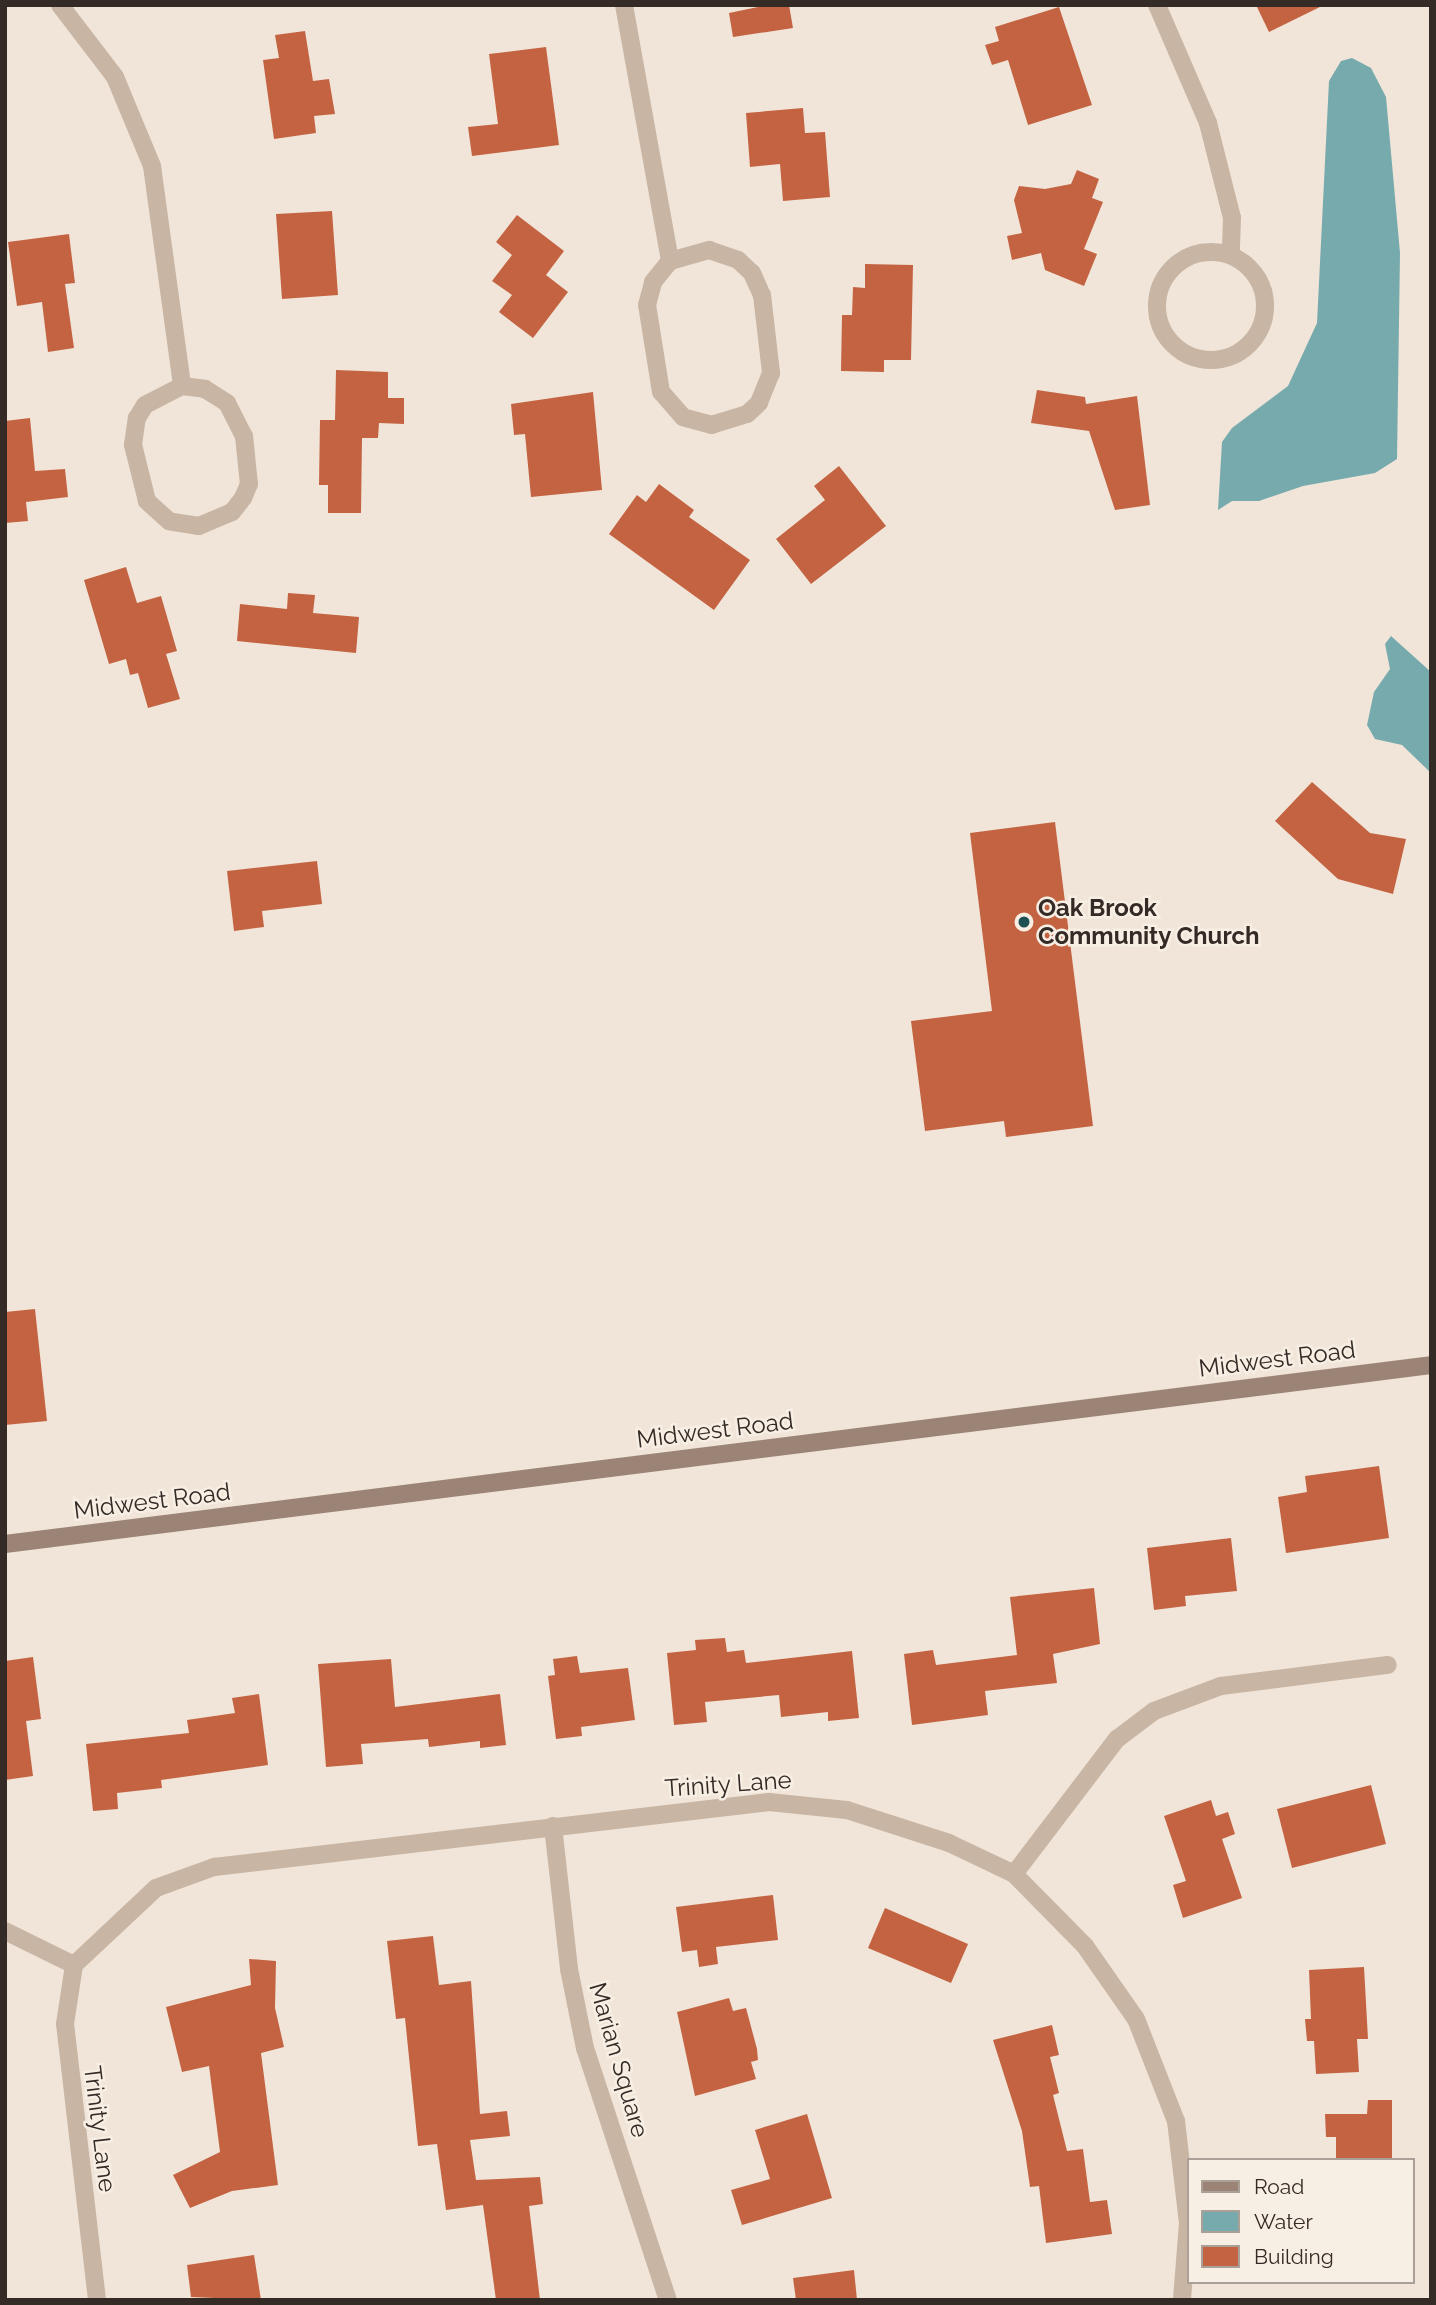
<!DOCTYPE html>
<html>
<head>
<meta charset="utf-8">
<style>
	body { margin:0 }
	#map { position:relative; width:1436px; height:2305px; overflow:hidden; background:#f0e5d8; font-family:Raleway,sans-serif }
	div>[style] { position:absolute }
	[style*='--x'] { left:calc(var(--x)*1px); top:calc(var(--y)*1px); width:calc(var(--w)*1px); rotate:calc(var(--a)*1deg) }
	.water>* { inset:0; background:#77aaad }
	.building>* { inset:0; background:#c46342 }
	.street>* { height:18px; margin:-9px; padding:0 9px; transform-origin:9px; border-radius:9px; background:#c8b5a4 }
	.street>.ring { margin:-9px; padding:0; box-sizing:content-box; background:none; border:18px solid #c8b5a4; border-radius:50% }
	.secondary>* { height:18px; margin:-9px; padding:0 9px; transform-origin:9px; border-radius:9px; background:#9b8476 }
	.dots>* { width:19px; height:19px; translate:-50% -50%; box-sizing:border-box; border:4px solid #f8efe4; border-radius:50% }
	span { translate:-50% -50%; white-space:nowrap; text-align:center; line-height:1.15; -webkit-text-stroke:5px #f8efe4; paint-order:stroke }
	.poi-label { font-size:24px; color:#342a26; font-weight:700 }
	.left { translate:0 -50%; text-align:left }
	.street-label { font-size:24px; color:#342a26 }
	.frame { position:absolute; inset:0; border:7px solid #342a26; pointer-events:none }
	.legend { position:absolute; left:1187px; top:2158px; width:228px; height:126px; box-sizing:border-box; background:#f8efe4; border:2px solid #aaa098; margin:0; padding:9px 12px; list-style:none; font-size:21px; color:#342a26 }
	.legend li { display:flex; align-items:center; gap:14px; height:35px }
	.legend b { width:35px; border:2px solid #aaa098 }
</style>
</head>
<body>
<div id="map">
	<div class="water">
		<div style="clip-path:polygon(1352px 58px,1371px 68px,1386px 97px,1400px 253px,1397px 459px,1375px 473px,1303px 486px,1259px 501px,1232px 501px,1218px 510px,1222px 442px,1232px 428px,1288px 386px,1317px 323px,1329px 81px,1341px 61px)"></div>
		<div style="clip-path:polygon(1391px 636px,1431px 672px,1431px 773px,1402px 745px,1375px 739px,1367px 725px,1374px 692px,1390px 669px,1385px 644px)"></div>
	</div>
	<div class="building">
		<div style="clip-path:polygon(768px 5px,789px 5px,793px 28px,733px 37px,729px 13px)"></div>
		<div style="clip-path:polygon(1256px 5px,1324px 5px,1269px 32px)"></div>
		<div style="clip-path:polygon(1059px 7px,1092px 105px,1028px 125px,1008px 60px,992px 65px,985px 45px,999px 41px,995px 27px)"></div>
		<div style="clip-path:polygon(305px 31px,313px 81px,329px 79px,335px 114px,314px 116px,316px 133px,274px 139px,263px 60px,279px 58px,275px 35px)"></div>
		<div style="clip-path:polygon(546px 47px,559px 145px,472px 156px,468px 127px,498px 124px,489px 54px)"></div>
		<div style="clip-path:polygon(803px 108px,805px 133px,825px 132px,830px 197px,783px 201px,780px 164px,750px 167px,746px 113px)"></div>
		<div style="clip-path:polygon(1077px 170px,1099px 179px,1092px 198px,1103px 202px,1084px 249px,1097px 254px,1084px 286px,1045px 270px,1041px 253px,1012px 260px,1007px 236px,1022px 233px,1014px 200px,1019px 186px,1045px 189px,1071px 184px)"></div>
		<div style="clip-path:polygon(332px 211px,338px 295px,282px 299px,276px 214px)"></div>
		<div style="clip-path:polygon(517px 215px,564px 251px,546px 275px,568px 292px,533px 338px,499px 312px,512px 295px,492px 281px,512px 255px,496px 242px)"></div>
		<div style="clip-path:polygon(69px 234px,75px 283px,65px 284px,74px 348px,48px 352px,42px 302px,17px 306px,8px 242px)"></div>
		<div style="clip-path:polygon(865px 264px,913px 265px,911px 360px,884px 360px,884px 372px,841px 371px,842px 315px,852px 315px,853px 287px,865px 288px)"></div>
		<div style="clip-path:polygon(336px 370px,388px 372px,388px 398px,404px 398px,404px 424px,379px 423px,378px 438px,362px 438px,361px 513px,328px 513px,328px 485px,319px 485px,320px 420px,335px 420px)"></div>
		<div style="clip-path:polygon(1037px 390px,1085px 397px,1086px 404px,1137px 396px,1150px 505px,1115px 510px,1089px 431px,1031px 423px)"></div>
		<div style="clip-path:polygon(593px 392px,602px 490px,531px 497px,525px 434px,514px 435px,511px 404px)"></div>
		<div style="clip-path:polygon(30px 418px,35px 471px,65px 469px,68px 497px,26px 502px,28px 521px,5px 523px,5px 421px)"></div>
		<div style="clip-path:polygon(839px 466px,886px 526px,811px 584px,776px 539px,825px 500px,814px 486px)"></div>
		<div style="clip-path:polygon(659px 484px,694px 510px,689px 517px,750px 560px,714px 610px,609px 534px,637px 495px,646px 502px)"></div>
		<div style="clip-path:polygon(126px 567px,137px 603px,161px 596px,177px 651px,166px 654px,180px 699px,148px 708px,138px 673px,130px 675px,126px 659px,109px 664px,84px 580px)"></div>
		<div style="clip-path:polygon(288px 593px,315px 595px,313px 613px,359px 617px,356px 653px,237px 641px,240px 604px,287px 609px)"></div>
		<div style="clip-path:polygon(1312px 782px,1370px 833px,1406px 839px,1393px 894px,1338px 879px,1275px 821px)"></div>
		<div style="clip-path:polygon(1055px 822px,1093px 1126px,1006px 1137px,1004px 1121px,925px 1131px,911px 1021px,992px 1011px,970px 833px)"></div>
		<div style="clip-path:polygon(317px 861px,322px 904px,262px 911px,264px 927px,234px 931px,227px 871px)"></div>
		<div style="clip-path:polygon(35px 1309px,47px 1421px,5px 1425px,5px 1312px)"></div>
		<div style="clip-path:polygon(1379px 1466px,1389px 1538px,1286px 1553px,1278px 1497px,1307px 1492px,1305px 1476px)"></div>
		<div style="clip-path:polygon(1231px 1538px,1237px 1591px,1185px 1596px,1186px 1606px,1154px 1610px,1147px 1548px)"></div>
		<div style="clip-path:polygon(1094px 1588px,1100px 1644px,1053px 1654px,1057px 1683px,985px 1691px,988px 1715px,912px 1725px,904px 1654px,933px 1650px,936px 1665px,1017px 1655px,1010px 1597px)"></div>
		<div style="clip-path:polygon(725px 1638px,727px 1652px,744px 1650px,746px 1663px,852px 1651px,859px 1718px,828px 1721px,828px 1712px,781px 1717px,779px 1695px,705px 1702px,707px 1722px,674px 1725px,667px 1653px,696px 1650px,695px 1640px)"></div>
		<div style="clip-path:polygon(577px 1656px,580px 1673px,628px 1668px,635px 1720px,581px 1727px,582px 1736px,556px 1739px,548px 1676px,555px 1675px,553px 1659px)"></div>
		<div style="clip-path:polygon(33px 1657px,41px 1719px,26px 1721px,33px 1776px,5px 1780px,5px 1661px)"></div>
		<div style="clip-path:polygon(391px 1659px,395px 1707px,500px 1694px,506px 1745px,480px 1748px,480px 1741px,429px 1747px,428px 1739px,361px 1744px,363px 1764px,326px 1767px,318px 1664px)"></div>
		<div style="clip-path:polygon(259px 1694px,268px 1765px,161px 1780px,162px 1788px,117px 1793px,118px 1809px,93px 1811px,86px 1744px,189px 1733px,187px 1720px,235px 1713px,232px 1698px)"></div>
		<div style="clip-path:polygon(1371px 1785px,1386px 1844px,1292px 1868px,1277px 1809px)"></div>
		<div style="clip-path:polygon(1211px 1800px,1216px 1816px,1228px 1812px,1235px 1834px,1222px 1839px,1242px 1898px,1183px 1918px,1173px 1885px,1186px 1881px,1164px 1816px)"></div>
		<div style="clip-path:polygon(773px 1895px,778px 1940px,716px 1947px,718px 1964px,699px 1967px,697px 1950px,682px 1952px,676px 1907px)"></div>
		<div style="clip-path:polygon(885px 1908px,968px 1944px,951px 1983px,868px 1948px)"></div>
		<div style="clip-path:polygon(433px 1936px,439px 1985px,471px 1981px,480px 2114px,507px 2111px,510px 2136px,470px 2140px,476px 2180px,540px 2177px,543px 2204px,529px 2206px,540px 2300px,496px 2300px,483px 2205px,446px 2210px,437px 2144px,418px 2146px,405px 2018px,396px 2019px,387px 1941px)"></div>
		<div style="clip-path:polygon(249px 1959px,276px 1961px,275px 2008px,284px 2047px,261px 2053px,278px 2185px,232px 2191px,190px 2208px,173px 2175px,220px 2152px,209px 2066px,182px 2072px,166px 2007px,251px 1985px)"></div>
		<div style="clip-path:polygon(1364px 1967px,1368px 2039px,1357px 2039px,1359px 2072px,1316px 2074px,1314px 2041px,1307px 2041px,1305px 2019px,1311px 2019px,1309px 1970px)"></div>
		<div style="clip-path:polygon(729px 1998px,733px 2011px,746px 2008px,757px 2049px,758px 2060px,751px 2062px,756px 2079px,695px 2096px,677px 2012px)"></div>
		<div style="clip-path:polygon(1052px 2025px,1059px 2055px,1050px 2057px,1059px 2093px,1053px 2095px,1067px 2151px,1083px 2149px,1090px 2202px,1107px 2200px,1112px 2234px,1046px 2243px,1039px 2186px,1030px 2187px,1022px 2131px,993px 2040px)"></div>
		<div style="clip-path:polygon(1368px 2100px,1392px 2100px,1392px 2160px,1336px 2160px,1336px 2137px,1326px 2137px,1325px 2114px,1367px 2114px)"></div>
		<div style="clip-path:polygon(807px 2114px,832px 2198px,742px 2225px,731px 2190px,770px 2179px,755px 2130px)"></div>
		<div style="clip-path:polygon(254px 2255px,261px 2300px,191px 2297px,187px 2265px)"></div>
		<div style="clip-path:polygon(854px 2270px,857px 2300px,796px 2300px,793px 2278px)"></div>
	</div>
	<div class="street">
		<div style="--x:60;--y:5;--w:91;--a:52.6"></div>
		<div style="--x:115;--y:77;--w:96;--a:67.4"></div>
		<div style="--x:152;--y:166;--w:222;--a:82.2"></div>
		<div style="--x:624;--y:5;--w:260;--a:79.8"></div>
		<div style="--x:1157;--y:5;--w:129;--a:66.6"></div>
		<div style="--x:1208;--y:123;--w:98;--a:75.8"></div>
		<div style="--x:1232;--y:218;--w:37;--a:92"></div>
		<div style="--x:709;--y:250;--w:31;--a:19"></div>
		<div style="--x:738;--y:260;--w:19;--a:43"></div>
		<div style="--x:752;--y:273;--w:24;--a:66"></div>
		<div style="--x:762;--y:295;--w:79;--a:83.4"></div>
		<div style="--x:771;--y:373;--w:32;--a:112"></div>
		<div style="--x:759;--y:403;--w:16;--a:137"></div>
		<div style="--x:747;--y:414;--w:37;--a:163"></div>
		<div style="--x:712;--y:425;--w:30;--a:-165"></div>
		<div style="--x:683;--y:417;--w:33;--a:-131"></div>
		<div style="--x:661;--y:392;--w:88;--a:-99.1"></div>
		<div style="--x:647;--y:305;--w:24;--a:-75"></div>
		<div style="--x:653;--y:282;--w:27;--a:-51"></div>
		<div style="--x:670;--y:261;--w:41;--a:-15.8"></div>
		<div class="ring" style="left:1157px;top:252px;width:90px;height:90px"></div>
		<div style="--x:182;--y:386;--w:23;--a:7"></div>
		<div style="--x:205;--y:389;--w:26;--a:32"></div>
		<div style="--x:227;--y:403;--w:37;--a:63"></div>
		<div style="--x:244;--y:436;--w:48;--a:84.1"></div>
		<div style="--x:249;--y:484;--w:15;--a:113"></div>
		<div style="--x:243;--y:498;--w:18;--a:128"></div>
		<div style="--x:232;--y:512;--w:36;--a:157"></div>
		<div style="--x:199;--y:526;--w:30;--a:-171"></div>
		<div style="--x:169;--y:521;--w:30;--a:-138"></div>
		<div style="--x:147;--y:501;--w:58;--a:-104"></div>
		<div style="--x:133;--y:445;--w:27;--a:-82"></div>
		<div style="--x:137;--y:418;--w:15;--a:-58"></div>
		<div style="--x:145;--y:405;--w:42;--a:-27.2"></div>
		<div style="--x:553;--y:1826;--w:144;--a:83.6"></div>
		<div style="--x:569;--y:1969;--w:81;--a:78.6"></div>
		<div style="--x:585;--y:2048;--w:265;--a:71.8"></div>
		<div style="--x:1014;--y:1874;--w:170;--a:-52.7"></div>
		<div style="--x:1117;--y:1739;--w:46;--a:-37.1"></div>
		<div style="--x:1154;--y:1711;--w:72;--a:-20.5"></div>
		<div style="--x:1221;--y:1686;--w:168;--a:-7.2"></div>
		<div style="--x:5;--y:1931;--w:77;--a:26.2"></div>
		<div style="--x:97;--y:2300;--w:278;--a:-96.6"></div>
		<div style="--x:65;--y:2024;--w:60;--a:-81.3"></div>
		<div style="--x:74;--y:1965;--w:112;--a:-43.2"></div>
		<div style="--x:156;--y:1888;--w:62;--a:-19.9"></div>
		<div style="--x:214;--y:1867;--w:559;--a:-6.68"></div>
		<div style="--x:769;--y:1802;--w:78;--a:5.9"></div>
		<div style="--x:847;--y:1810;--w:107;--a:17.9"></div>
		<div style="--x:949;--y:1843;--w:72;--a:25.5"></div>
		<div style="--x:1014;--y:1874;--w:101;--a:45.4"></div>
		<div style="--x:1085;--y:1946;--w:89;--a:55.1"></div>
		<div style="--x:1136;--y:2019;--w:110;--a:68.6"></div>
		<div style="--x:1176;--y:2121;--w:103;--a:83.3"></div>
		<div style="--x:1188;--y:2223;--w:77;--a:94.5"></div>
	</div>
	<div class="secondary">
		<div style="--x:5;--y:1544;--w:1437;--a:-7.15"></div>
	</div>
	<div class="dots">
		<div style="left:1024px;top:922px;background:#1c5054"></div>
	</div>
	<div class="poi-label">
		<span class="left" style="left:1038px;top:922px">Oak Brook<br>Community Church</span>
	</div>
	<div class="street-label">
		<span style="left:1277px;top:1359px;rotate:-7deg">Midwest Road</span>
		<span style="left:715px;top:1430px;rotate:-7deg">Midwest Road</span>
		<span style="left:152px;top:1501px;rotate:-7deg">Midwest Road</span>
		<span style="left:728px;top:1784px;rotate:-4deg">Trinity Lane</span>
		<span style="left:619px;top:2060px;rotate:74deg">Marian Square</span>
		<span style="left:100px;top:2129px;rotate:83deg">Trinity Lane</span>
	</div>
	<div class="frame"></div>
	<ul class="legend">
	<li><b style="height:9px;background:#9b8476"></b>Road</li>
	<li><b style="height:19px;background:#77aaad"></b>Water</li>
	<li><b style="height:19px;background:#c46342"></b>Building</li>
	</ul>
</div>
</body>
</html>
